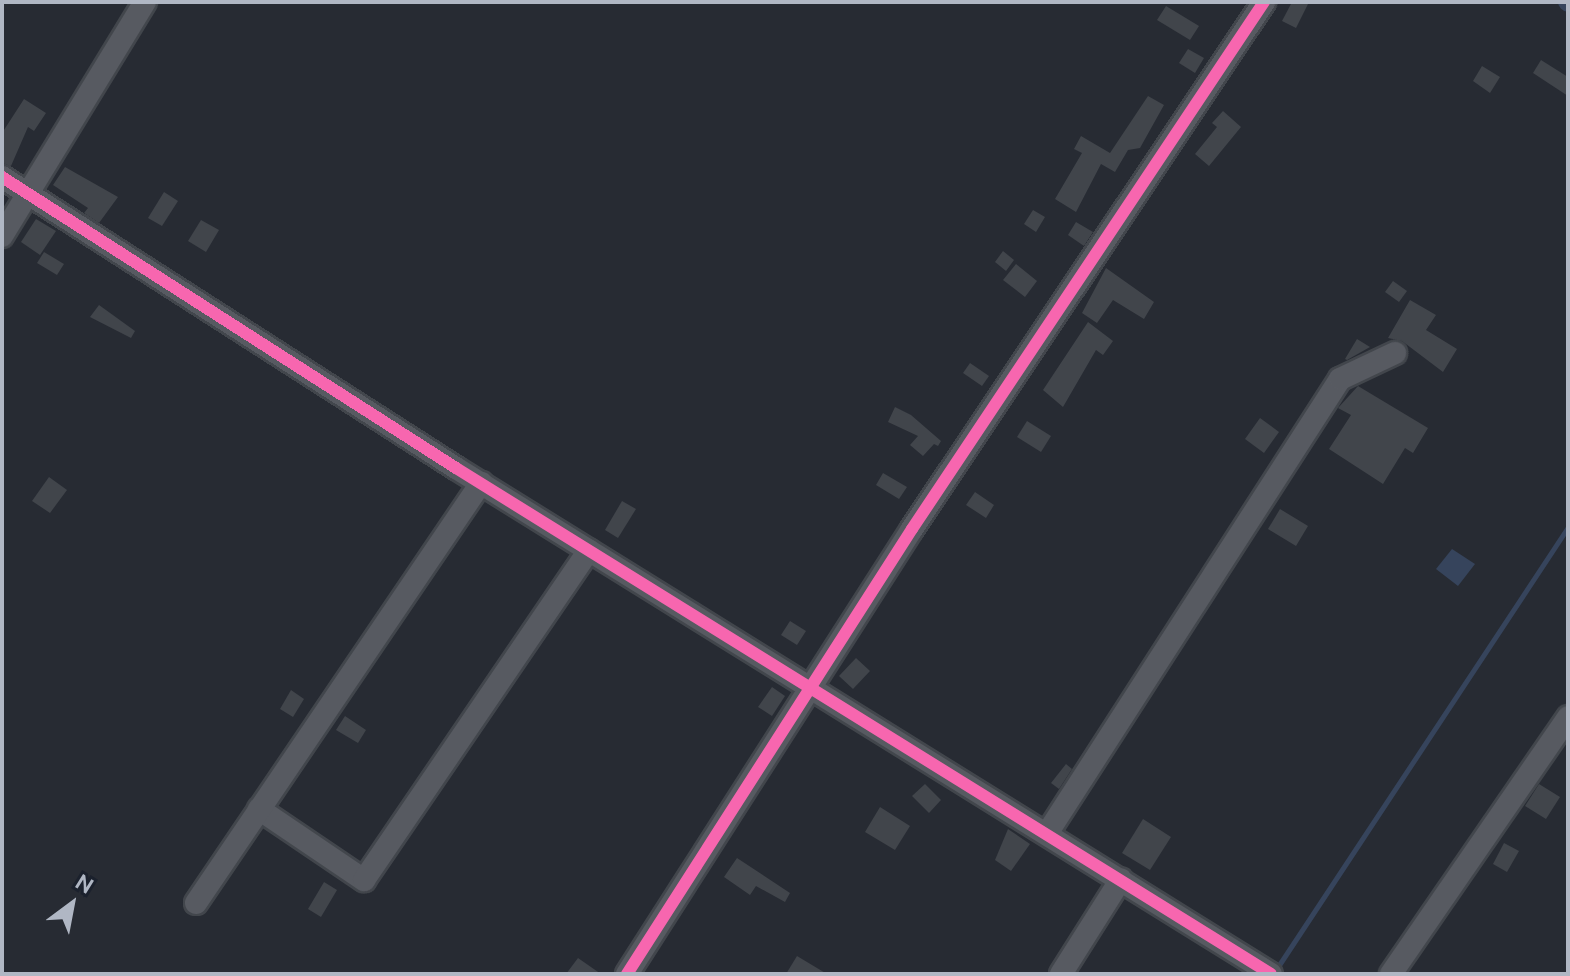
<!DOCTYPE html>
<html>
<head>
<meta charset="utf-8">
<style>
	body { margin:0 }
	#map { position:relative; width:1570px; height:976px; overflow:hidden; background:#272b33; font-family:Ubuntu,sans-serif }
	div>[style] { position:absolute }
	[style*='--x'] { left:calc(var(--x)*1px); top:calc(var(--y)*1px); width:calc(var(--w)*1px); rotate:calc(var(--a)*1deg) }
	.water>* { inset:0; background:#36445c }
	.stream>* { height:5px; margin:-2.5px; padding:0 2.5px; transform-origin:2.5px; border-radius:2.5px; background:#36445c }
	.canal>* { height:18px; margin:-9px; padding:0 9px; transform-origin:9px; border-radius:9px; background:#36445c }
	.building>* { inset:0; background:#41454b }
	.roads { filter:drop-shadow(2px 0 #42464c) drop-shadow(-2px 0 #42464c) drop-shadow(0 2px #42464c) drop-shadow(0 -2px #42464c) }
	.minor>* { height:22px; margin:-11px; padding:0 11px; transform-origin:11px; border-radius:11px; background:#575a61 }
	.cycleway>* { height:12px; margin:-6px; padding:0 6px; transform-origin:6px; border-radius:6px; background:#f766af }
	span { translate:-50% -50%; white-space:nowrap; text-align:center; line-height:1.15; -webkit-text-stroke:7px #1b212d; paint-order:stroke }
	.frame { position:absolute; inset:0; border:4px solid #b0b7c4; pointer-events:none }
	.north { position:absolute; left:32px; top:864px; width:80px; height:80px; -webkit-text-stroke:6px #1b212d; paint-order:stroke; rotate:32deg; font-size:22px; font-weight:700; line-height:32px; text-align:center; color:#b0b7c4 }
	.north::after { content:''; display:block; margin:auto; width:28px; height:36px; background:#b0b7c4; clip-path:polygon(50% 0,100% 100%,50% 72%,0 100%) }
</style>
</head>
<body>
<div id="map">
	<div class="water">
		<div style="clip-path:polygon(1452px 549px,1475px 564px,1458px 586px,1436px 569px)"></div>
	</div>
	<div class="stream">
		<div style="--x:1277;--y:968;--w:528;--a:-56.58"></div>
	</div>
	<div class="canal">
		<div style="--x:1567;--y:2;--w:1;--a:45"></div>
	</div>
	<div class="building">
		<div style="clip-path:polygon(1292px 2px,1309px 2px,1296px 28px,1282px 21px)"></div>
		<div style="clip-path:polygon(1166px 6px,1199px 26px,1190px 40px,1157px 20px)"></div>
		<div style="clip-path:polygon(1188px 49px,1204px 58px,1195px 73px,1179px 63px)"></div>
		<div style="clip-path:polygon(1541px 60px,1568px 77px,1568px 96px,1533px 73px)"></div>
		<div style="clip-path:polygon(1482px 66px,1500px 77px,1490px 93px,1473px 81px)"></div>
		<div style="clip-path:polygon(1148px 96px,1164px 105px,1140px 148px,1128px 150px,1115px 172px,1101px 164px,1076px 212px,1055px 199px,1082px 153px,1074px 149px,1081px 136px,1110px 153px)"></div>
		<div style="clip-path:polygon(24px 99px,46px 113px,34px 131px,28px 127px,11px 166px,2px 163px,2px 133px)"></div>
		<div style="clip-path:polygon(1223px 111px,1241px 127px,1209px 166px,1195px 154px,1217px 127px,1212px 123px)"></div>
		<div style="clip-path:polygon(65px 167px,118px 197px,99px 223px,84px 213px,88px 208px,53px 185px)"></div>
		<div style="clip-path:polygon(164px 192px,178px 201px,162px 226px,148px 218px)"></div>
		<div style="clip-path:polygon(1033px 210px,1045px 217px,1036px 232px,1024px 224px)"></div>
		<div style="clip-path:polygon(36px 219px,56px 231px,40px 255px,21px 242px)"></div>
		<div style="clip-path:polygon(201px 220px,219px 230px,206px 252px,188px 241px)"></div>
		<div style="clip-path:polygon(1076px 222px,1093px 232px,1084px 246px,1068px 235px)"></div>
		<div style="clip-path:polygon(1003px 251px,1014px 260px,1006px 271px,995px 262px)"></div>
		<div style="clip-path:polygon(44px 252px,64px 264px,57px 275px,37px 263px)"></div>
		<div style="clip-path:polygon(1016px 264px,1037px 281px,1025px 297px,1003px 280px)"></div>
		<div style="clip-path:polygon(1106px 268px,1154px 302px,1144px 319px,1113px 300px,1097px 323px,1082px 313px)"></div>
		<div style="clip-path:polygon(1393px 281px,1407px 291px,1399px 302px,1385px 292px)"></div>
		<div style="clip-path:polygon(1410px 300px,1436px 315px,1426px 330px,1457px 349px,1443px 372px,1402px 341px,1388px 338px)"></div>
		<div style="clip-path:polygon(99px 305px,135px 331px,131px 338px,90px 317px)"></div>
		<div style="clip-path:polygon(1088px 322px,1113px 341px,1103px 355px,1096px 350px,1063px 407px,1043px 390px)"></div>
		<div style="clip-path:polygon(1357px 339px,1370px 347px,1347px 360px,1345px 359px)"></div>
		<div style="clip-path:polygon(970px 363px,989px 376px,982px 386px,963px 373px)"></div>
		<div style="clip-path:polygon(1358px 386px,1428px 428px,1413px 453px,1405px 448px,1383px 484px,1329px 449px,1351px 415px,1338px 408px)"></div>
		<div style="clip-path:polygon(895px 407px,911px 415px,941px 441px,938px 446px,934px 444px,923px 456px,910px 445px,918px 436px,888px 422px)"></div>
		<div style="clip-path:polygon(1260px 418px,1279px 432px,1264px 453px,1245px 439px)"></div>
		<div style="clip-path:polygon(1027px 421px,1051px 436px,1041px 452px,1017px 437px)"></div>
		<div style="clip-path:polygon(883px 473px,907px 487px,899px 499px,876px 485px)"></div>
		<div style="clip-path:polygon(49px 477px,67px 490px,50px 513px,32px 501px)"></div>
		<div style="clip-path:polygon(975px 492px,994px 505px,986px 518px,966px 505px)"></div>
		<div style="clip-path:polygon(622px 501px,636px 509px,618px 538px,605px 530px)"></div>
		<div style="clip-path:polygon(1280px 509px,1308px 526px,1296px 546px,1268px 529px)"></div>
		<div style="clip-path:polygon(790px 621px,806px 631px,797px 645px,781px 635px)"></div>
		<div style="clip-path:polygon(856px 658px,870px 671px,853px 689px,839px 676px)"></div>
		<div style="clip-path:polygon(772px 687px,785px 696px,772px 716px,758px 707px)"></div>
		<div style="clip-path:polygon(291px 690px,304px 699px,293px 717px,280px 709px)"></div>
		<div style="clip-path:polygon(345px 716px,366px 730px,358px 743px,336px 730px)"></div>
		<div style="clip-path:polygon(1066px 764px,1072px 769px,1059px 789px,1051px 783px)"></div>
		<div style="clip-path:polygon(925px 784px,941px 800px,929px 813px,912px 796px)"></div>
		<div style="clip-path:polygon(1539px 784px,1560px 797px,1546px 819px,1525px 806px)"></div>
		<div style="clip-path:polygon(880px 807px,910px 826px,895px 850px,865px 832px)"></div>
		<div style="clip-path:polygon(1143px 819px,1171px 837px,1150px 870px,1122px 853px)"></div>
		<div style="clip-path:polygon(1008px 829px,1030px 844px,1011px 871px,995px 860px)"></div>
		<div style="clip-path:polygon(1504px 843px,1519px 851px,1507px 872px,1493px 864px)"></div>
		<div style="clip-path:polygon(737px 858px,790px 893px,785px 902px,756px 886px,750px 895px,724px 877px)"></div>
		<div style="clip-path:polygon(324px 882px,337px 890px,321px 917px,308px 909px)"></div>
		<div style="clip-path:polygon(797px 956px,827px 974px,786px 974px)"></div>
		<div style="clip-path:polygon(578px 958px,601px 974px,566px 974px)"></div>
	</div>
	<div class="roads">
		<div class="minor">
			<div style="--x:2;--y:177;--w:539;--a:32.66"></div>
			<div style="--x:456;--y:468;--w:959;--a:31.83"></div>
			<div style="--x:2;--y:236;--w:274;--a:-58.6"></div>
			<div style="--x:259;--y:809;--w:127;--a:34.1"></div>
			<div style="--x:364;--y:880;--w:399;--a:-55.7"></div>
			<div style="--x:1048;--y:832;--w:539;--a:-57.19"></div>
			<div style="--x:1340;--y:379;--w:61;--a:-25.3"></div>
			<div style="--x:196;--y:903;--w:508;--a:-55.84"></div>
			<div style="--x:627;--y:974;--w:528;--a:-57.36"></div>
			<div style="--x:912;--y:529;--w:634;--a:-56.26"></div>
			<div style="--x:1061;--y:974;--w:112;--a:-57.7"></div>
			<div style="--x:1391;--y:974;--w:312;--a:-55.4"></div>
		</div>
	</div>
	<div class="cycleway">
		<div style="--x:2;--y:177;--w:539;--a:32.66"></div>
		<div style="--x:456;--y:468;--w:959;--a:31.83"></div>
		<div style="--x:627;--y:974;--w:528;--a:-57.36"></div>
		<div style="--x:912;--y:529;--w:634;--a:-56.26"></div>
	</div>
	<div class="frame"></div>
	<div class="north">N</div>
</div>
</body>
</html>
